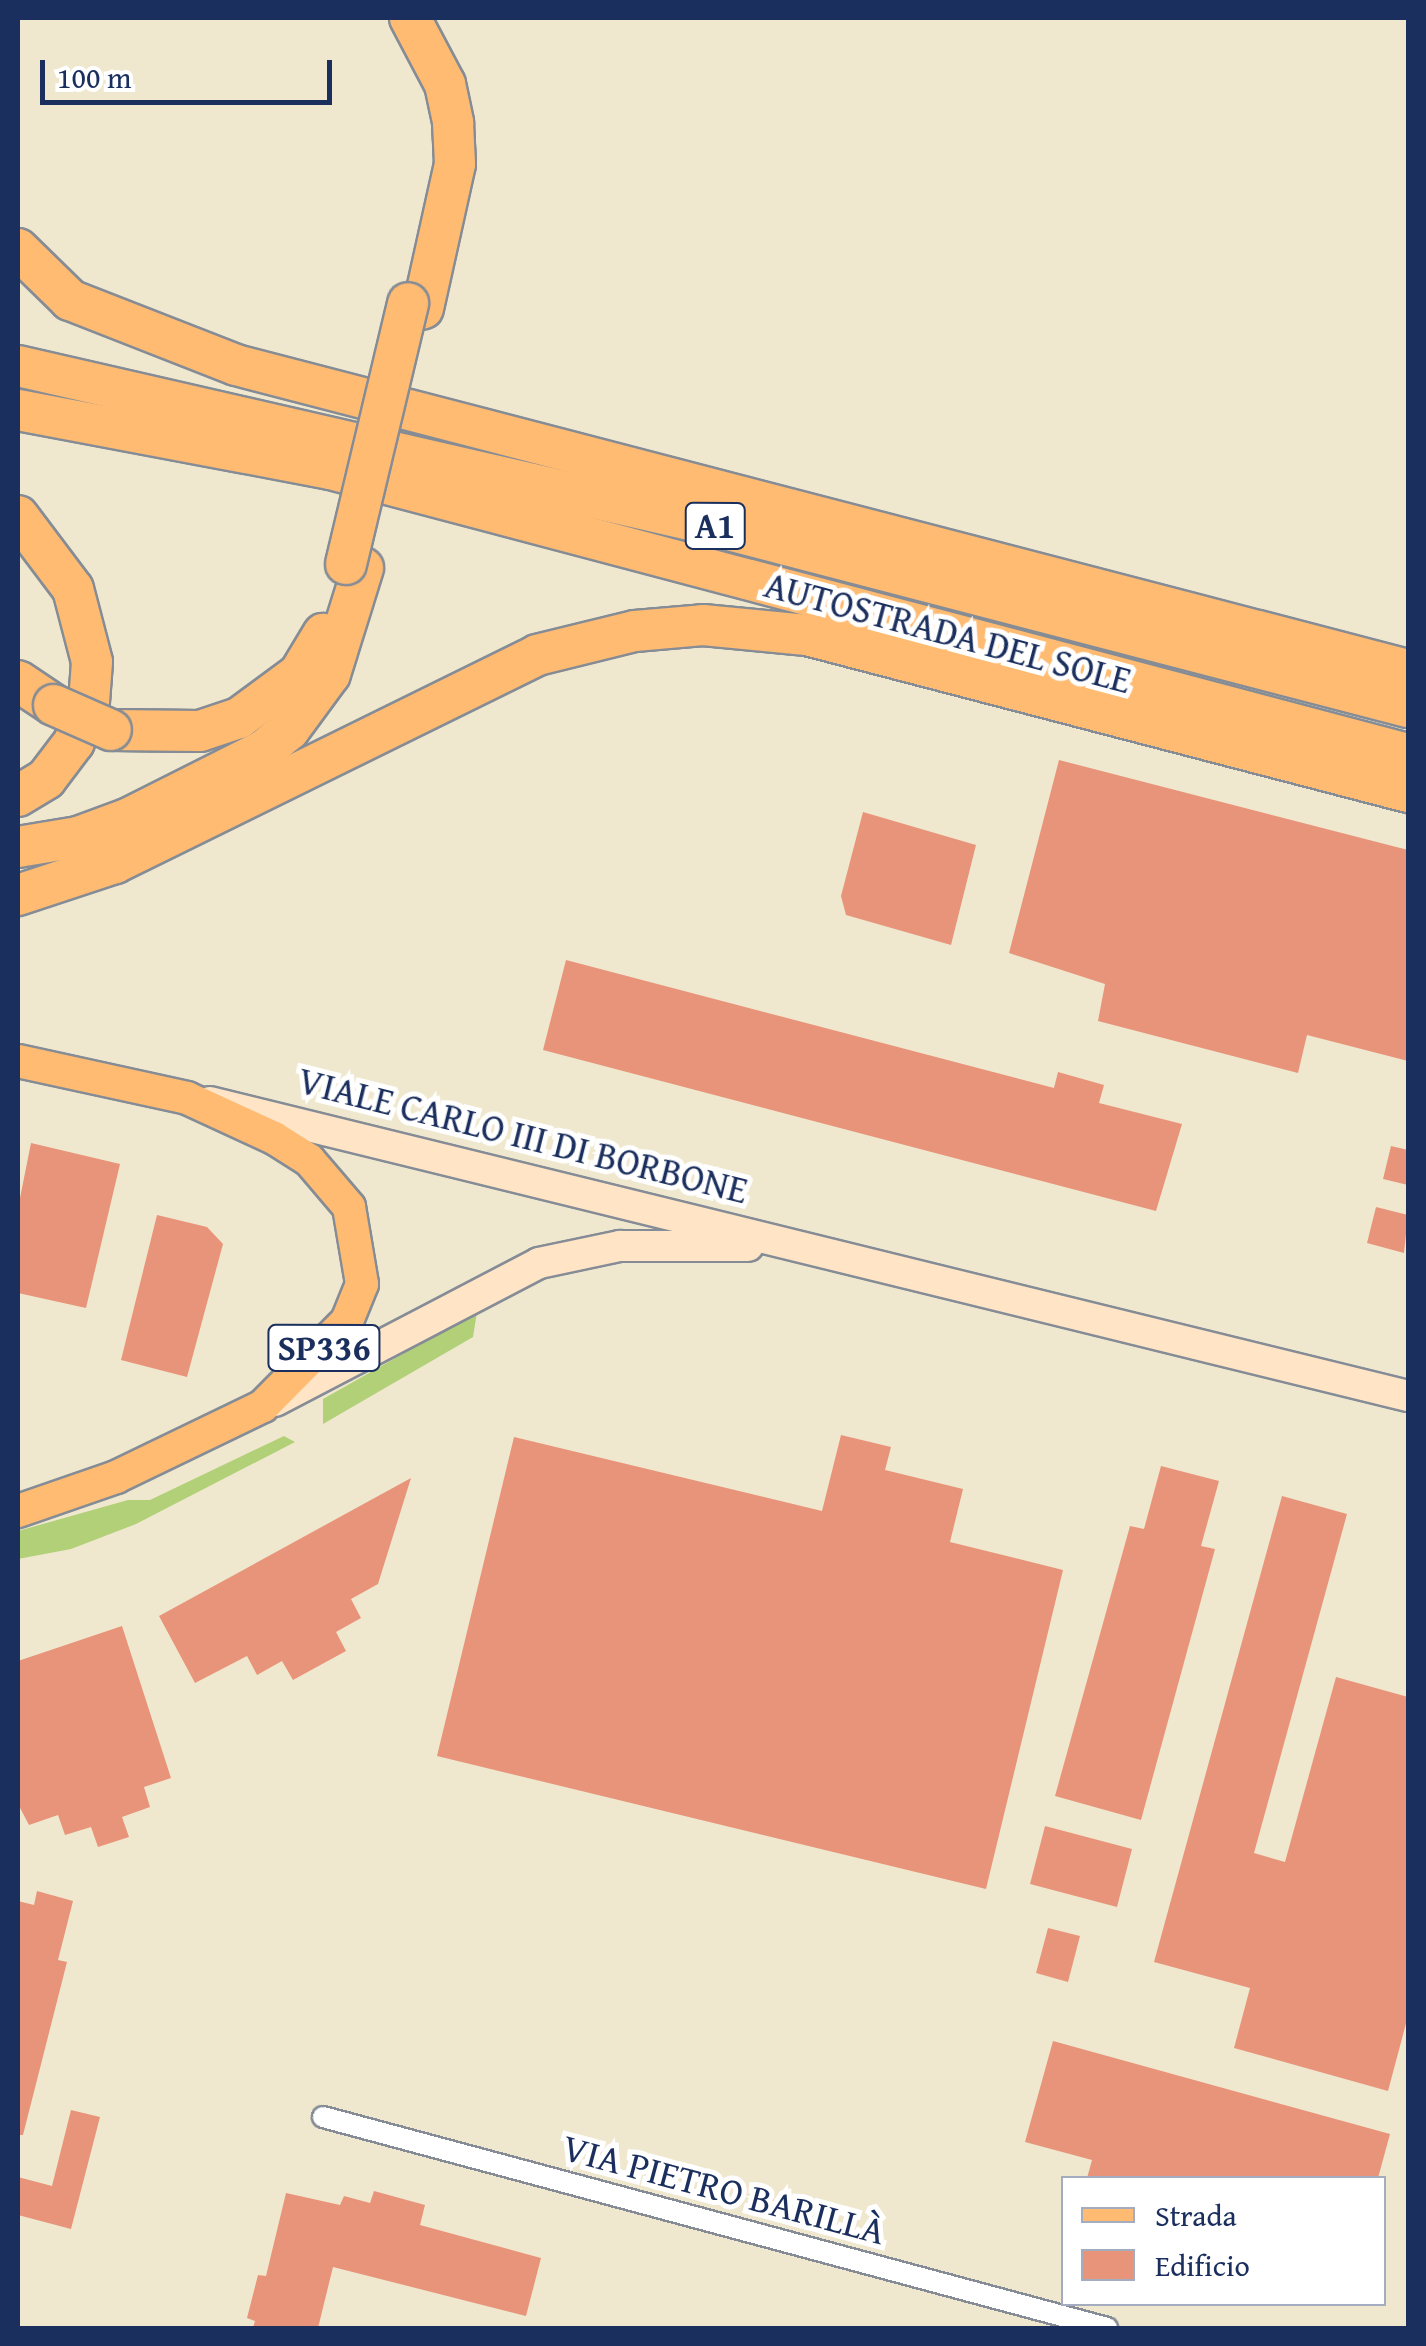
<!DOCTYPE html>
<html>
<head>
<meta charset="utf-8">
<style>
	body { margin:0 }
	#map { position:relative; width:1426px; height:2346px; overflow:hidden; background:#efe8ce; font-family:"Gentium Book Plus",serif }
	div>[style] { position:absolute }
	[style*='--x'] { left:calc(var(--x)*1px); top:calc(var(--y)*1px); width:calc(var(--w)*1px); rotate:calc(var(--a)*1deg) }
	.green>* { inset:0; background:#b2d077 }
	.building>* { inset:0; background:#e8947a }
	.roads { filter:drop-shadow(2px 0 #858c96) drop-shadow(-2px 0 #858c96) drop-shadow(0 2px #858c96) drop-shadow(0 -2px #858c96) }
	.minor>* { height:20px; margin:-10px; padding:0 10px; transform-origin:10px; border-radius:10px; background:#fff }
	.secondary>* { height:30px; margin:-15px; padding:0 15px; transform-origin:15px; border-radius:15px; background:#ffe4c6 }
	.primary>* { height:32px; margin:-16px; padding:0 16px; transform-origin:16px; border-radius:16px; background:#ffbb71 }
	.motorway>* { height:40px; margin:-20px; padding:0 20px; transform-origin:20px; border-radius:20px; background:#ffbb71 }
	.bridges { filter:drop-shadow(2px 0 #858c96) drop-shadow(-2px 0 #858c96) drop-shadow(0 2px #858c96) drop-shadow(0 -2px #858c96) }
	.motorway-bridge>* { height:40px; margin:-20px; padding:0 20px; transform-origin:20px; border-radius:20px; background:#ffbb71 }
	span { translate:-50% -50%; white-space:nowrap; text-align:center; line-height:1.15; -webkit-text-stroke:10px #fff; paint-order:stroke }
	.shield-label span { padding:2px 8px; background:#fff; border:2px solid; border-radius:8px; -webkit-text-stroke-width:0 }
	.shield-label { font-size:35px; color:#1b2f5e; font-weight:700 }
	.street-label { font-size:38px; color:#1b2f5e }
	.frame { position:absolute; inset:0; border:20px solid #1b2f5e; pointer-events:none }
	.legend { position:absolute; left:1061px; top:2176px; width:325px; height:130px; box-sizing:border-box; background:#fff; border:2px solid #a4acbf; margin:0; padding:12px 18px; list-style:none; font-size:30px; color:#1b2f5e }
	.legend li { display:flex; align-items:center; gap:20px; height:50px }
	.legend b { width:50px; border:2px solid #a4acbf }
	.scale { position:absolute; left:40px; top:60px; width:292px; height:45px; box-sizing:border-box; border:5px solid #1b2f5e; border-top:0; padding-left:12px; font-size:30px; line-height:35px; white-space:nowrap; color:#1b2f5e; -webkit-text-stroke:8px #fff; paint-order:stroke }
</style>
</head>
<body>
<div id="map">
	<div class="green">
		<div style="clip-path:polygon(477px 1312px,473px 1337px,323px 1424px,323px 1399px)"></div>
		<div style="clip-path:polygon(284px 1436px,295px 1442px,136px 1524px,71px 1549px,18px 1559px,18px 1531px,128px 1500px,150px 1500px)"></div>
	</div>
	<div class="building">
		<div style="clip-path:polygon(1059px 760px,1408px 850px,1408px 1061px,1307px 1035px,1298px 1073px,1098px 1021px,1105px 984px,1009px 953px)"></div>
		<div style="clip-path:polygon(863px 812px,976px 845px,951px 945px,846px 915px,841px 896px)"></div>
		<div style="clip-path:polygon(566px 960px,1054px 1088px,1058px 1072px,1104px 1085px,1099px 1103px,1182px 1124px,1156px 1211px,543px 1050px)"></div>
		<div style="clip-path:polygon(31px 1143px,120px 1164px,86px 1308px,18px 1293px,18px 1208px)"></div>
		<div style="clip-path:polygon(1391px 1146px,1408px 1150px,1408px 1185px,1383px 1179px)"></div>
		<div style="clip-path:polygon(1376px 1207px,1408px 1215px,1404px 1253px,1367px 1243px)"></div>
		<div style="clip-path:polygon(157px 1215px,207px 1227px,223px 1244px,187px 1377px,121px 1360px)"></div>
		<div style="clip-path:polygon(841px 1435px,891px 1447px,885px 1470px,963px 1489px,950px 1542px,1063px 1570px,986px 1889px,437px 1756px,514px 1437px,822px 1511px)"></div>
		<div style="clip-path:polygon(1161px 1466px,1219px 1481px,1201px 1546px,1215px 1549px,1141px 1820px,1055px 1796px,1130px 1526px,1144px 1529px)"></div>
		<div style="clip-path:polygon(411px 1478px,378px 1584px,351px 1599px,361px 1618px,336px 1632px,346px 1651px,293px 1680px,282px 1661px,257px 1675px,247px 1656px,195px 1683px,159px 1616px)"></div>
		<div style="clip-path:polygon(1282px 1496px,1347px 1514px,1254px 1853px,1285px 1862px,1336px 1677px,1408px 1697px,1408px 2016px,1388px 2091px,1234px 2048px,1250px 1988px,1154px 1962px)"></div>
		<div style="clip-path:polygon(122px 1626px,171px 1778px,144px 1787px,150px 1807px,122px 1817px,129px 1837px,98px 1847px,91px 1827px,65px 1835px,58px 1815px,29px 1825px,18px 1804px,18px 1661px)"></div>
		<div style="clip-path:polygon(1045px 1826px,1132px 1849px,1117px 1907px,1030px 1884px)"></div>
		<div style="clip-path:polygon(37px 1891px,73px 1901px,58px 1960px,67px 1962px,23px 2135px,18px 2135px,18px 1901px,34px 1905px)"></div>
		<div style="clip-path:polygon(1048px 1928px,1080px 1936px,1068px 1982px,1036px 1973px)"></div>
		<div style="clip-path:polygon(1053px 2041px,1390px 2134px,1378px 2178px,1087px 2178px,1092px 2160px,1025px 2142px)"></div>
		<div style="clip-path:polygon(71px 2110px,100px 2117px,71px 2229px,18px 2215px,18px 2177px,52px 2186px)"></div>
		<div style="clip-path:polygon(374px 2191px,425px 2205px,420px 2225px,541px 2258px,526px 2316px,333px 2267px,318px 2328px,253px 2328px,255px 2321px,247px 2318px,258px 2275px,266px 2276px,286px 2193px,340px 2205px,344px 2196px,370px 2203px)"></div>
	</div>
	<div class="roads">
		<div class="minor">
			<div style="--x:323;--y:2117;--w:812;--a:15.06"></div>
		</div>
		<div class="secondary">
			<div style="--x:210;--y:1102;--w:1234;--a:13.79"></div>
			<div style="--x:275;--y:1401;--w:298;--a:-27.6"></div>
			<div style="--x:539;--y:1263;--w:83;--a:-11.9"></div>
			<div style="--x:620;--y:1246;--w:128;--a:0"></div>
		</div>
		<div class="primary">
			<div style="--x:18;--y:1061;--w:173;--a:12.3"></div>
			<div style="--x:187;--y:1098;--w:96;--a:24.7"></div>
			<div style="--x:274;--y:1138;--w:41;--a:32.2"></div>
			<div style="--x:309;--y:1160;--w:62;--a:49.6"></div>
			<div style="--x:349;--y:1207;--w:78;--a:80.4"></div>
			<div style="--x:362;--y:1284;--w:40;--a:112"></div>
			<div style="--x:347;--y:1321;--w:120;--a:134.7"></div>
			<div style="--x:263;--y:1406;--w:163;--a:154.2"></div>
			<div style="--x:116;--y:1477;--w:104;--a:160.9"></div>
		</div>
		<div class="motorway">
			<div style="--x:410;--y:18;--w:75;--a:62.1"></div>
			<div style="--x:445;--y:84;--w:40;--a:78"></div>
			<div style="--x:453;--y:123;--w:41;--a:87.2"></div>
			<div style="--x:455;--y:164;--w:148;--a:102.5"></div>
			<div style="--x:18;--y:249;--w:73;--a:44.4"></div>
			<div style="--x:70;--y:300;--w:178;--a:21.4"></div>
			<div style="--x:236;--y:365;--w:1211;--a:14.59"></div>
			<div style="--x:18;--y:366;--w:689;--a:12.91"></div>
			<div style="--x:690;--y:520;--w:742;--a:14.6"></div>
			<div style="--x:18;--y:410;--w:318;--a:10.7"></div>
			<div style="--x:330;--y:469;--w:1115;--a:14.81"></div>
			<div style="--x:18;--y:516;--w:91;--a:53"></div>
			<div style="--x:73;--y:589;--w:75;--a:75.4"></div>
			<div style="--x:92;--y:662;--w:40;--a:94.3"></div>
			<div style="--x:89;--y:702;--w:43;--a:110.6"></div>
			<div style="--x:74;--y:742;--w:46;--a:127.1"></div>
			<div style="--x:46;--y:779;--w:33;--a:149"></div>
			<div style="--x:18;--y:681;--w:43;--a:33.7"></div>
			<div style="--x:111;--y:730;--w:89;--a:0.6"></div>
			<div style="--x:200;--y:731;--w:41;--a:-18.4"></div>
			<div style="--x:239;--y:718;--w:74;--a:-36.3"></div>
			<div style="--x:299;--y:674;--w:47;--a:-59"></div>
			<div style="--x:18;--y:847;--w:61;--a:-9.5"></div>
			<div style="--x:78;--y:837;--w:52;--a:-20.2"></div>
			<div style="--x:127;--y:819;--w:153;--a:-26.7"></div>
			<div style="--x:264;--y:750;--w:32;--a:-39"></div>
			<div style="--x:289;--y:730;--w:69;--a:-53.8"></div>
			<div style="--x:330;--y:674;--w:111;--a:-72.7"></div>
			<div style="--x:18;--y:895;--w:102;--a:-18.3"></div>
			<div style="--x:115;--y:863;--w:470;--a:-26.2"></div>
			<div style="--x:537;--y:655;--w:101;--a:-13.8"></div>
			<div style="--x:635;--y:631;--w:68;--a:-5"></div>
			<div style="--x:703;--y:625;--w:104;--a:5.5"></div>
			<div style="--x:807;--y:635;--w:621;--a:14.64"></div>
		</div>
	</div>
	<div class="bridges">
		<div class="motorway-bridge">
			<div style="--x:346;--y:564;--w:268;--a:-76.6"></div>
			<div style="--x:54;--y:705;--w:62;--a:23.7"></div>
		</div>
	</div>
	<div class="shield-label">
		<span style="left:715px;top:526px">A1</span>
		<span style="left:324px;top:1348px">SP336</span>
	</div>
	<div class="street-label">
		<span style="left:948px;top:632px;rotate:15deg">AUTOSTRADA DEL SOLE</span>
		<span style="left:523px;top:1135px;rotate:14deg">VIALE CARLO III DI BORBONE</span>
		<span style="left:724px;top:2189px;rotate:15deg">VIA PIETRO BARILLÀ</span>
	</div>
	<div class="frame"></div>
	<ul class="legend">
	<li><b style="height:12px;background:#ffbb71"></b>Strada</li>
	<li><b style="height:28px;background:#e8947a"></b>Edificio</li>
	</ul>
	<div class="scale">100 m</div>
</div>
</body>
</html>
